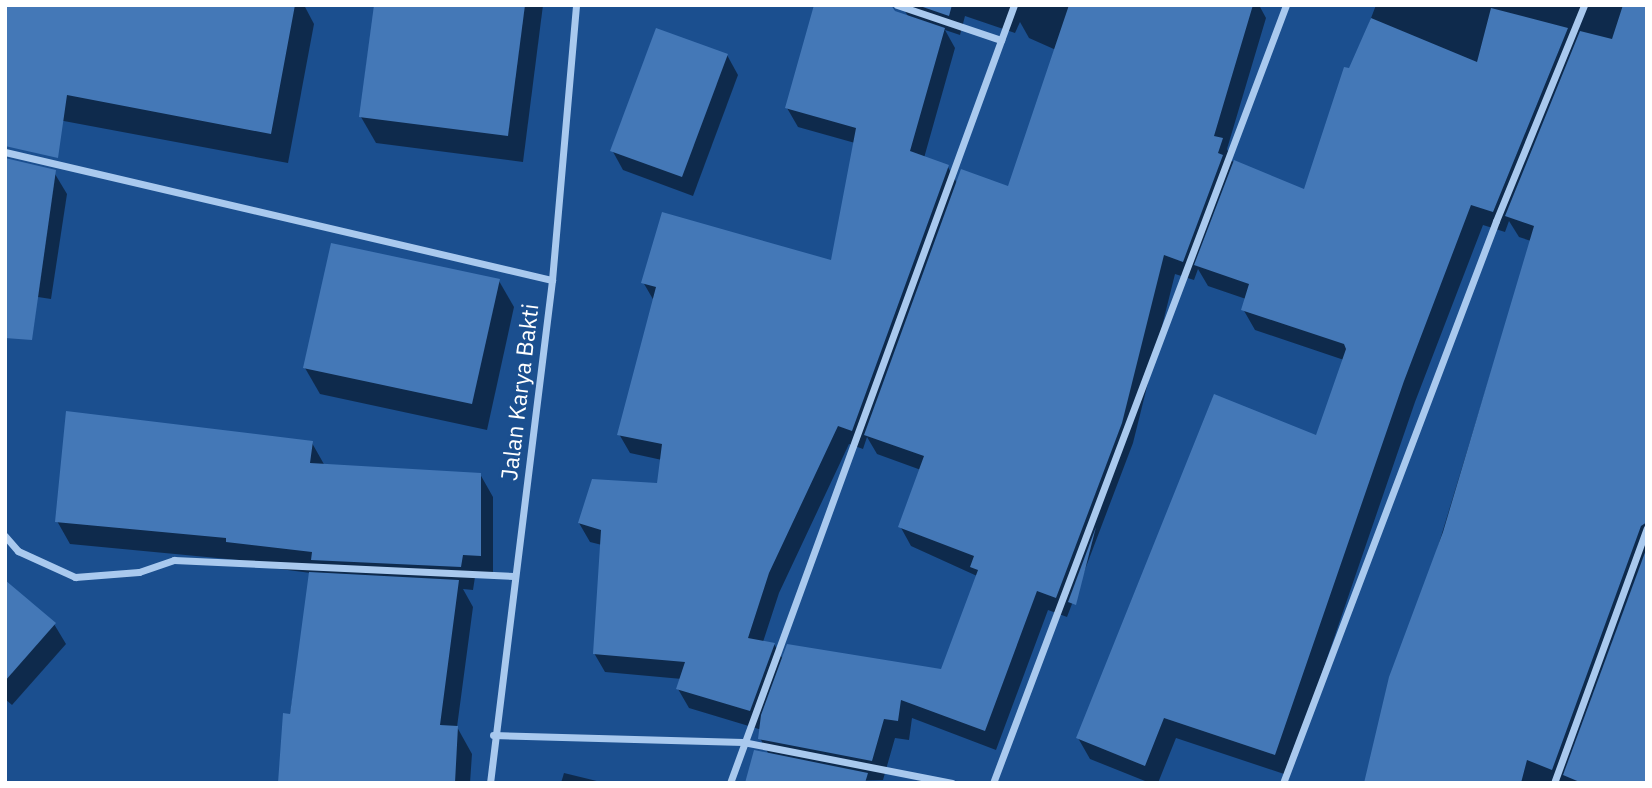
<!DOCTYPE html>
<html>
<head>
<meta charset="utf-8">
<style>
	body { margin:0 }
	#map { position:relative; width:1652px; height:788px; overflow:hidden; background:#1b4f8f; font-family:"IBM Plex Sans",sans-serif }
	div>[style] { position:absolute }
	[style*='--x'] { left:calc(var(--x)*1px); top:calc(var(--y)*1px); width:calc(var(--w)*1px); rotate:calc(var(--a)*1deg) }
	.shadow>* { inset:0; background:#0007 }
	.building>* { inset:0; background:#4478b7 }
	.street>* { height:7px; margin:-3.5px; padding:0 3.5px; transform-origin:3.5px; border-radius:3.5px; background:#a9c9ee }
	span { translate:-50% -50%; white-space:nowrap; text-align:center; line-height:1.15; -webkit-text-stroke:5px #1b4f8f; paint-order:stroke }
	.street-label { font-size:23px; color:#fff }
	.frame { position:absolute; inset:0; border:7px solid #fff; pointer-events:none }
</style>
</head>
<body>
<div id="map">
	<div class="shadow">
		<div style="clip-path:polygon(5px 5px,304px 5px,314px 24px,288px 163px,5px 110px)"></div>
		<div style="clip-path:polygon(375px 5px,543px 5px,523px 162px,376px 143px,361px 117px)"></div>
		<div style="clip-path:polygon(evenodd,901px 5px,1259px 5px,1266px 18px,1227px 149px,1232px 161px,1305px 191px,1376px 5px,1647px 5px,1647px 783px,1366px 783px,1531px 241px,1519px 237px,1509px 221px,1505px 232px,1483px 225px,1415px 402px,1287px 775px,1176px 738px,1158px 783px,1150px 783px,1090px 759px,1078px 738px,1317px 437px,1344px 360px,1255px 330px,1243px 309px,1246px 299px,1208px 286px,1198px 269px,1194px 280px,1175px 274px,1133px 443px,1067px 617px,1048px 610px,996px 750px,912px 718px,909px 740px,895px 738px,883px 780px,747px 783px,769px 755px,760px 738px,762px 730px,689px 708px,678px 689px,682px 679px,605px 672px,594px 653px,602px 545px,590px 542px,579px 523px,658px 484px,662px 460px,630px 453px,619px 434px,654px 301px,643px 282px,832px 262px,855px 143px,798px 127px,787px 108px,908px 16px,901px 5px,965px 16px,1015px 33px,1020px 22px,1029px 38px,1056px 50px,1009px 189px,957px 183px,948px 167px,924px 158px,955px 48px,945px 30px,960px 35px,965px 16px,901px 5px,867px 437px,877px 454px,921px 470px,900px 526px,911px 546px,977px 576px,942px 671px,784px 661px,774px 644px,763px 642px,779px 593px,849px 444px,863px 449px,867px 437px)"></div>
		<div style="clip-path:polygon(727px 55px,738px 75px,693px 196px,623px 170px,612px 150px)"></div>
		<div style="clip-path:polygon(55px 174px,67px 194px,51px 299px,5px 292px)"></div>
		<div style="clip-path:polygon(499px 281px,514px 307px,487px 430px,320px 394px,305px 368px)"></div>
		<div style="clip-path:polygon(312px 443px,325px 466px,480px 474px,493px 497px,493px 578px,475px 577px,473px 590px,463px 589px,473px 607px,457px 727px,472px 754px,470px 783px,280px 783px,311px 573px,241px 564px,238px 560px,70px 544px,57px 521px)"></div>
		<div style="clip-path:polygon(5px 582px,54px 624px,66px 644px,12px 705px,5px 699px)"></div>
		<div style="clip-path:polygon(564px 773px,605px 783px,561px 783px)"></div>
	</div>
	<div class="building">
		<div style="clip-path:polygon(5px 5px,295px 5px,271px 134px,67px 95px,58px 158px,5px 146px)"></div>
		<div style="clip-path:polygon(374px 5px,525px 5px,508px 136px,359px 117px)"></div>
		<div style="clip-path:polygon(814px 5px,891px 5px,895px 11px,945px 28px,910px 151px,949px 165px,852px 431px,838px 426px,769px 573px,748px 638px,775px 643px,750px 711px,676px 689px,685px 662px,593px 654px,601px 530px,578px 523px,592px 479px,657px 483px,662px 444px,617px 435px,656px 287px,641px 283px,662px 212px,831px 260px,856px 128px,785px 108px)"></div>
		<div style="clip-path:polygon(917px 5px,952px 5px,949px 16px)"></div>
		<div style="clip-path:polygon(1069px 5px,1253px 5px,1214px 136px,1223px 138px,1218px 153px,1223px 155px,1183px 262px,1164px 255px,1122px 423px,1056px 598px,1037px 591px,985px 731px,901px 700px,898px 721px,884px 719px,872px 761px,758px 739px,761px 715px,787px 644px,941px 669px,978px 570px,970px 567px,974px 556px,898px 527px,924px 456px,864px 435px,961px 169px,1008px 186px)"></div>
		<div style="clip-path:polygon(1623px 5px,1647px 5px,1647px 522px,1641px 526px,1552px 770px,1527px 760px,1521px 783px,1364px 783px,1389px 677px,1443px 532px,1534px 226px,1505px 216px,1580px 31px,1612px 39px)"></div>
		<div style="clip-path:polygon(1491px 8px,1568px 28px,1493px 212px,1471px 205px,1404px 381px,1275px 755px,1164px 718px,1145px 766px,1076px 738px,1214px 394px,1316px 435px,1346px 349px,1344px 344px,1241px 310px,1249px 284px,1194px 265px,1234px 160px,1304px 189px,1344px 67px,1349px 68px,1371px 18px,1477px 62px)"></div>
		<div style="clip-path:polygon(656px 28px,728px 54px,682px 177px,610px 151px)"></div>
		<div style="clip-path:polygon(5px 158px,56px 170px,32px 340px,5px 338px)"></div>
		<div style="clip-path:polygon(331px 243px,500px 279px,472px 404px,303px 368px)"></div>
		<div style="clip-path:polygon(66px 411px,313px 441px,310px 463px,481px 473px,481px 556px,463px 555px,461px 567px,311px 560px,312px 552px,226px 542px,226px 538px,55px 522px)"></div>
		<div style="clip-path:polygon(1096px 527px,1076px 605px,1068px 602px)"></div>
		<div style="clip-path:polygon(1647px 547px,1647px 783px,1582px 783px,1563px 775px)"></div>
		<div style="clip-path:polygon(309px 572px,459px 580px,440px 725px,458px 726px,455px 783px,278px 783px,283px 713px,290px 714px)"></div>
		<div style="clip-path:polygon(5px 580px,56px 623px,5px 681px)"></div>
		<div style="clip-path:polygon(754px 750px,868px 773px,865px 783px,745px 783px)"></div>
	</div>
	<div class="street">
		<div style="--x:897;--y:5;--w:110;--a:18.6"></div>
		<div style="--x:5;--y:152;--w:562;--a:13.17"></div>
		<div style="--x:5;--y:536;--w:20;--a:49"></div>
		<div style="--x:18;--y:551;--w:63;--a:24.5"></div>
		<div style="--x:75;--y:577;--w:64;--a:-4.5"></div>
		<div style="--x:139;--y:572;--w:37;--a:-19"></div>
		<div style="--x:174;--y:560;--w:340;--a:2.7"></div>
		<div style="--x:493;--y:735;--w:250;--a:1.6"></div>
		<div style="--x:743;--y:742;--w:213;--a:11.1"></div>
		<div style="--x:490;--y:783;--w:507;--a:-82.97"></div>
		<div style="--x:552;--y:280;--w:276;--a:-85"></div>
		<div style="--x:730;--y:783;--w:828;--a:-69.95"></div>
		<div style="--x:993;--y:783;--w:831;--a:-69.36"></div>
		<div style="--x:1283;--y:783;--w:601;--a:-69.24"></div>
		<div style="--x:1496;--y:221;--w:233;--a:-67.8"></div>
		<div style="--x:1554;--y:783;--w:271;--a:-70"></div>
	</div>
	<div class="street-label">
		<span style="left:519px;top:392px;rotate:-83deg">Jalan Karya Bakti</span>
	</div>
	<div class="frame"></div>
</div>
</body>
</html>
